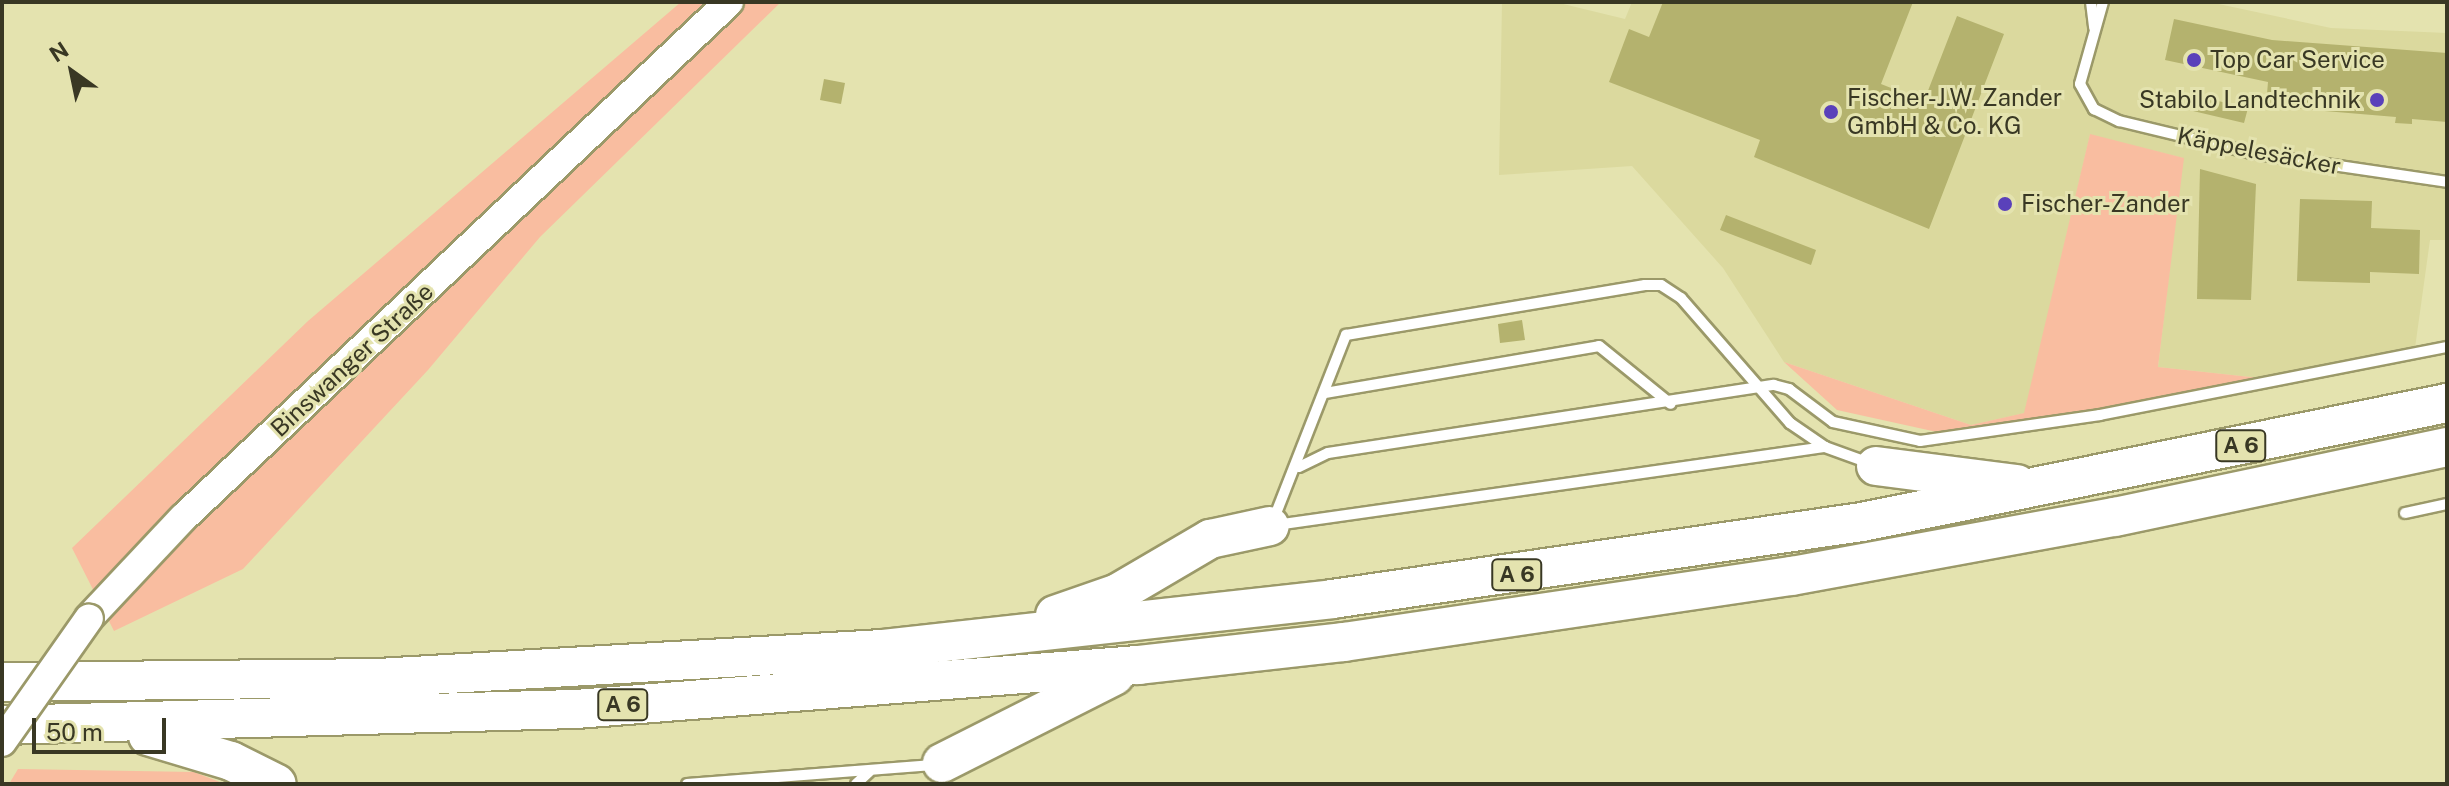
<!DOCTYPE html>
<html>
<head>
<meta charset="utf-8">
<style>
	body { margin:0 }
	#map { position:relative; width:2449px; height:786px; overflow:hidden; background:#e4e3af; font-family:"Public Sans",sans-serif }
	div>[style] { position:absolute }
	[style*='--x'] { left:calc(var(--x)*1px); top:calc(var(--y)*1px); width:calc(var(--w)*1px); rotate:calc(var(--a)*1deg) }
	.built>* { inset:0; background:#dbd99e }
	.green>* { inset:0; background:#f9bda0 }
	.building>* { inset:0; background:#b4b26e }
	.roads { filter:drop-shadow(2px 0 #9b9969) drop-shadow(-2px 0 #9b9969) drop-shadow(0 2px #9b9969) drop-shadow(0 -2px #9b9969) }
	.service>* { height:10px; margin:-5px; padding:0 5px; transform-origin:5px; border-radius:5px; background:#fff }
	.secondary>* { height:28px; margin:-14px; padding:0 14px; transform-origin:14px; border-radius:14px; background:#fff }
	.motorway>* { height:38px; margin:-19px; padding:0 19px; transform-origin:19px; border-radius:19px; background:#fff }
	.bridges { filter:drop-shadow(2px 0 #9b9969) drop-shadow(-2px 0 #9b9969) drop-shadow(0 2px #9b9969) drop-shadow(0 -2px #9b9969) }
	.secondary-bridge>* { height:28px; margin:-14px; padding:0 14px; transform-origin:14px; border-radius:14px; background:#fff }
	.dots>* { width:22px; height:22px; translate:-50% -50%; box-sizing:border-box; border:4px solid #e4e3af; border-radius:50% }
	span { translate:-50% -50%; white-space:nowrap; text-align:center; line-height:1.15; -webkit-text-stroke:6px #e4e3af; paint-order:stroke }
	.shield-label span { padding:2px 6px; background:#e4e3af; border:2px solid; border-radius:6px; -webkit-text-stroke-width:0 }
	.shield-label { font-size:22px; color:#393824; font-weight:700 }
	.poi-label { font-size:24px; color:#393824 }
	.left { translate:0 -50%; text-align:left }
	.right { translate:-100% -50%; text-align:right }
	.street-label { font-size:24px; color:#393824 }
	.frame { position:absolute; inset:0; border:4px solid #393824; pointer-events:none }
	.north { position:absolute; left:32px; top:32px; width:80px; height:80px; -webkit-text-stroke:6px #e4e3af; paint-order:stroke; rotate:327deg; font-size:22px; font-weight:700; line-height:32px; text-align:center; color:#393824 }
	.north::after { content:''; display:block; margin:auto; width:28px; height:36px; background:#393824; clip-path:polygon(50% 0,100% 100%,50% 72%,0 100%) }
	.scale { position:absolute; left:32px; top:718px; width:134px; height:36px; box-sizing:border-box; border:4px solid #393824; border-top:0; padding-left:10px; font-size:24px; line-height:28px; white-space:nowrap; color:#393824; -webkit-text-stroke:6px #e4e3af; paint-order:stroke }
</style>
</head>
<body>
<div id="map">
	<div class="built">
		<div style="clip-path:polygon(1502px 2px,1555px 2px,1625px 19px,1632px 2px,2209px 2px,2331px 28px,2447px 33px,2447px 240px,2430px 240px,2415px 348px,2260px 378px,2158px 367px,2183px 158px,2090px 135px,2025px 413px,1971px 425px,1784px 362px,1723px 268px,1632px 166px,1499px 175px)"></div>
	</div>
	<div class="green">
		<div style="clip-path:polygon(681px 2px,781px 2px,540px 237px,428px 370px,243px 569px,114px 631px,72px 548px,308px 321px)"></div>
		<div style="clip-path:polygon(2090px 134px,2184px 158px,2158px 367px,2260px 378px,2258px 383px,1946px 434px,1837px 410px,1784px 362px,1971px 425px,2024px 413px)"></div>
		<div style="clip-path:polygon(18px 769px,194px 772px,225px 784px,9px 784px)"></div>
	</div>
	<div class="building">
		<div style="clip-path:polygon(1663px 2px,1913px 2px,1881px 84px,1924px 101px,1957px 16px,2004px 34px,1929px 229px,1754px 157px,1760px 140px,1609px 82px,1629px 29px,1649px 37px)"></div>
		<div style="clip-path:polygon(2174px 19px,2272px 40px,2447px 53px,2447px 122px,2412px 119px,2412px 124px,2395px 123px,2396px 117px,2266px 106px,2268px 82px,2165px 60px)"></div>
		<div style="clip-path:polygon(824px 79px,845px 83px,841px 104px,820px 100px)"></div>
		<div style="clip-path:polygon(2197px 96px,2248px 108px,2244px 123px,2193px 111px)"></div>
		<div style="clip-path:polygon(2200px 169px,2256px 184px,2251px 300px,2197px 299px)"></div>
		<div style="clip-path:polygon(2300px 199px,2372px 201px,2371px 228px,2420px 230px,2419px 274px,2370px 272px,2370px 283px,2297px 281px)"></div>
		<div style="clip-path:polygon(1726px 215px,1816px 250px,1811px 265px,1720px 230px)"></div>
		<div style="clip-path:polygon(1522px 320px,1525px 340px,1500px 343px,1498px 324px)"></div>
	</div>
	<div class="roads">
		<div class="service">
			<div style="--x:2091;--y:2;--w:26;--a:83"></div>
			<div style="--x:2103;--y:2;--w:85;--a:105.7"></div>
			<div style="--x:2080;--y:84;--w:29;--a:61"></div>
			<div style="--x:2094;--y:109;--w:28;--a:26"></div>
			<div style="--x:2119;--y:121;--w:136;--a:13.6"></div>
			<div style="--x:2251;--y:153;--w:198;--a:8.4"></div>
			<div style="--x:1325;--y:393;--w:278;--a:-9.7"></div>
			<div style="--x:1599;--y:346;--w:92;--a:38.9"></div>
			<div style="--x:1299;--y:467;--w:32;--a:-26"></div>
			<div style="--x:1328;--y:453;--w:451;--a:-8.7"></div>
			<div style="--x:1774;--y:385;--w:16;--a:15"></div>
			<div style="--x:1789;--y:389;--w:55;--a:36.9"></div>
			<div style="--x:1833;--y:422;--w:89;--a:12.3"></div>
			<div style="--x:1920;--y:441;--w:182;--a:-8.2"></div>
			<div style="--x:2100;--y:415;--w:354;--a:-11.1"></div>
			<div style="--x:2405;--y:513;--w:43;--a:-12.1"></div>
			<div style="--x:1273;--y:521;--w:200;--a:-68.6"></div>
			<div style="--x:1346;--y:335;--w:303;--a:-9.5"></div>
			<div style="--x:1645;--y:285;--w:16;--a:0"></div>
			<div style="--x:1661;--y:285;--w:24;--a:33"></div>
			<div style="--x:1681;--y:298;--w:166;--a:48.9"></div>
			<div style="--x:1790;--y:423;--w:42;--a:34.4"></div>
			<div style="--x:1825;--y:447;--w:50;--a:19.9"></div>
			<div style="--x:1276;--y:525;--w:555;--a:-8.09"></div>
			<div style="--x:687;--y:784;--w:250;--a:-4.4"></div>
			<div style="--x:856;--y:784;--w:18;--a:-43"></div>
		</div>
		<div class="secondary">
			<div style="--x:89;--y:618;--w:137;--a:-46.8"></div>
			<div style="--x:183;--y:518;--w:751;--a:-43.38"></div>
		</div>
		<div class="motorway">
			<div style="--x:1876;--y:466;--w:142;--a:7.3"></div>
			<div style="--x:1055;--y:615;--w:67;--a:-19.2"></div>
			<div style="--x:1118;--y:593;--w:107;--a:-30.4"></div>
			<div style="--x:1210;--y:539;--w:61;--a:-12.2"></div>
			<div style="--x:2;--y:682;--w:376;--a:-0.6"></div>
			<div style="--x:378;--y:678;--w:505;--a:-3.29"></div>
			<div style="--x:882;--y:649;--w:453;--a:-6.3"></div>
			<div style="--x:1332;--y:599;--w:536;--a:-8.27"></div>
			<div style="--x:1862;--y:522;--w:597;--a:-11.5"></div>
			<div style="--x:2;--y:725;--w:574;--a:-1.6"></div>
			<div style="--x:576;--y:709;--w:564;--a:-4.48"></div>
			<div style="--x:1138;--y:665;--w:207;--a:-6.4"></div>
			<div style="--x:1344;--y:642;--w:453;--a:-8.4"></div>
			<div style="--x:1792;--y:576;--w:328;--a:-10.4"></div>
			<div style="--x:2115;--y:517;--w:339;--a:-11.9"></div>
			<div style="--x:148;--y:736;--w:87;--a:16.8"></div>
			<div style="--x:231;--y:761;--w:51;--a:26.6"></div>
			<div style="--x:942;--y:763;--w:193;--a:-26.8"></div>
		</div>
	</div>
	<div class="bridges">
		<div class="secondary-bridge">
			<div style="--x:2;--y:742;--w:151;--a:-54.9"></div>
		</div>
	</div>
	<div class="dots">
		<div style="left:2194px;top:60px;background:#5a41ba"></div>
		<div style="left:2377px;top:100px;background:#5a41ba"></div>
		<div style="left:1831px;top:112px;background:#5a41ba"></div>
		<div style="left:2005px;top:204px;background:#5a41ba"></div>
	</div>
	<div class="shield-label">
		<span style="left:2241px;top:446px">A 6</span>
		<span style="left:1517px;top:575px">A 6</span>
		<span style="left:623px;top:705px">A 6</span>
	</div>
	<div class="poi-label">
		<span class="left" style="left:2210px;top:60px">Top Car Service</span>
		<span class="left" style="left:1847px;top:112px">Fischer-J.W. Zander<br>GmbH &amp; Co. KG</span>
		<span class="right" style="left:2361px;top:100px">Stabilo Landtechnik</span>
		<span class="left" style="left:2021px;top:204px">Fischer-Zander</span>
	</div>
	<div class="street-label">
		<span style="left:2259px;top:151px;rotate:11deg">Käppelesäcker</span>
		<span style="left:352px;top:360px;rotate:-43deg">Binswanger Straße</span>
	</div>
	<div class="frame"></div>
	<div class="north">N</div>
	<div class="scale">50 m</div>
</div>
</body>
</html>
